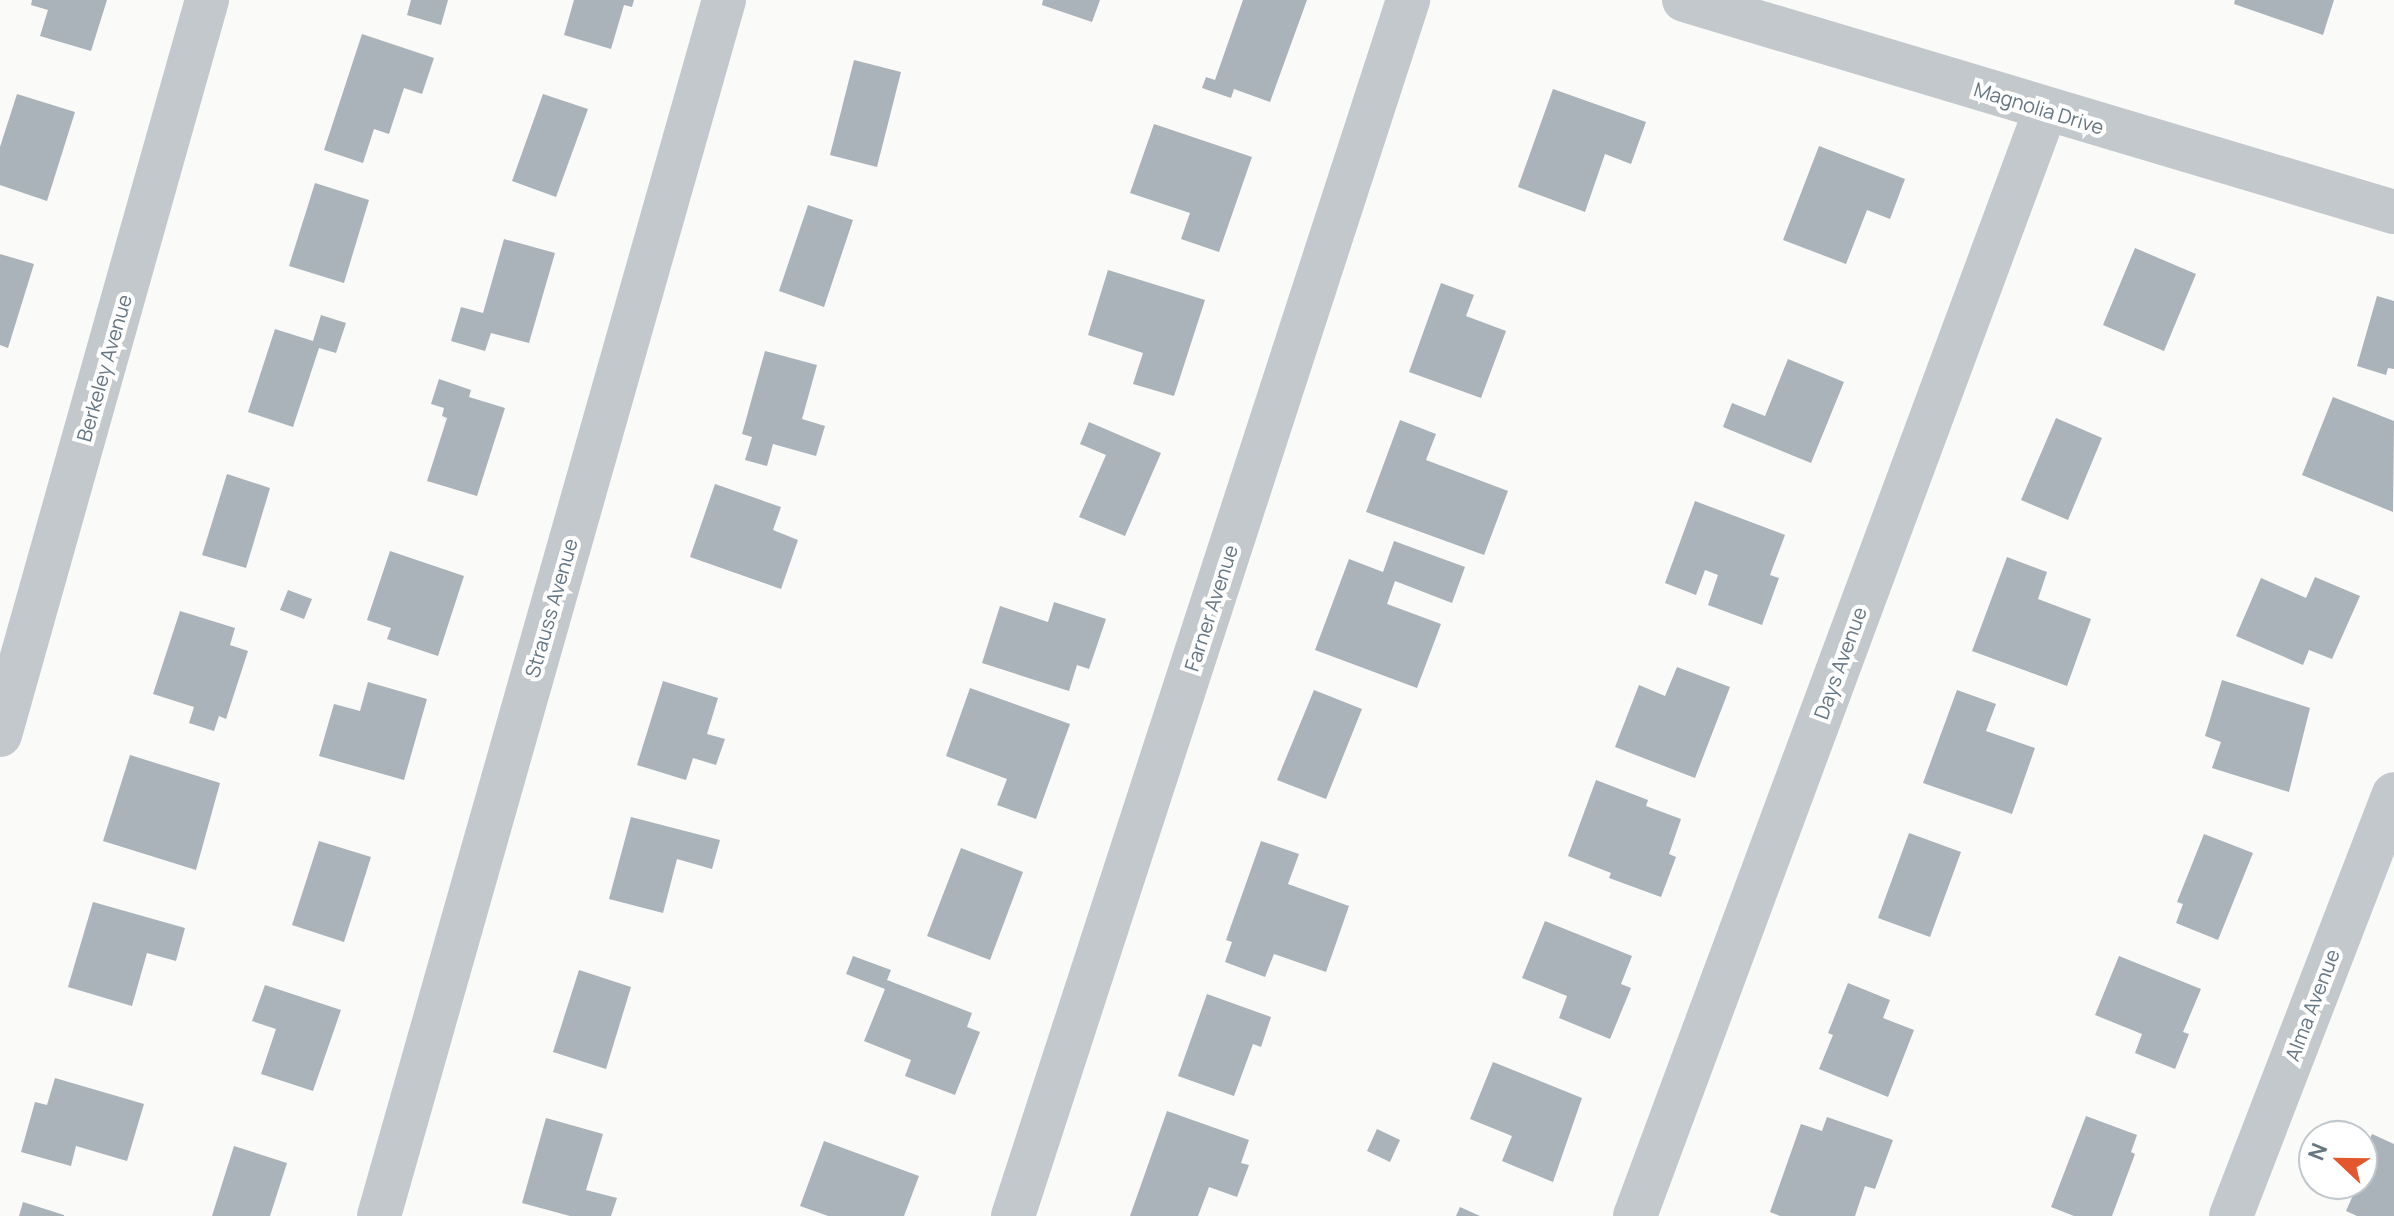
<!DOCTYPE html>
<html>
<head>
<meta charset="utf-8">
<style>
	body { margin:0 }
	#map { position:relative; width:2394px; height:1216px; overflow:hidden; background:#fafaf8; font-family:Manrope,sans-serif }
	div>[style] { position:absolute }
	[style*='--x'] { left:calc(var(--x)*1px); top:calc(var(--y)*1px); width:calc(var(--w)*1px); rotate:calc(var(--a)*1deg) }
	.building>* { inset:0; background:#aab3b9 }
	.minor>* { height:44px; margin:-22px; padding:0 22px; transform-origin:22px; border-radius:22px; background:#c3c8cc }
	.tertiary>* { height:44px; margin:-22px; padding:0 22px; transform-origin:22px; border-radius:22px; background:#c3c8cc }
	span { translate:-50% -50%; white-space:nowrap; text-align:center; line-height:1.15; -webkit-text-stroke:8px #fff; paint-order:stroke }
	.street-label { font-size:20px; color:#657683 }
	.north { position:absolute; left:2298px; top:1120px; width:80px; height:80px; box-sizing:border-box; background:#fff; border:2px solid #c1c8cd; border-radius:50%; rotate:292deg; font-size:22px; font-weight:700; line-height:32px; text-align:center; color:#657683 }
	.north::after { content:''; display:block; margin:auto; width:28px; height:36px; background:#e4572e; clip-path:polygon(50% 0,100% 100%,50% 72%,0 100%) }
</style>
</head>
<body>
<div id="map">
	<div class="building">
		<div style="clip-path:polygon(32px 0,107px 0,91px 51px,40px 36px,48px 10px,31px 5px)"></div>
		<div style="clip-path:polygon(411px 0,448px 0,441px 25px,407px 15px)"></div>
		<div style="clip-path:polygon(574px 0,634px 0,632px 7px,624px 5px,611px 49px,564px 35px)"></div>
		<div style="clip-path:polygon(1043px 0,1100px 0,1092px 22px,1042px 5px)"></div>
		<div style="clip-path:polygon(1243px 0,1307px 0,1270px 102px,1234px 89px,1231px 98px,1202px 88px,1206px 77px,1215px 80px)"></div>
		<div style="clip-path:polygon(2235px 0,2334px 0,2323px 35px,2234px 4px)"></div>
		<div style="clip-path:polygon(362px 34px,434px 58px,422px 94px,404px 88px,389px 134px,374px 129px,363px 163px,324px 150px)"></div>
		<div style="clip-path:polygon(854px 60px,901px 72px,877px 167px,830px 155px)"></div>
		<div style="clip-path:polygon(1553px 89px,1646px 122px,1631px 164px,1605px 154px,1585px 212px,1518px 187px)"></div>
		<div style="clip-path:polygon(17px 94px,75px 112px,47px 201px,0 185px,0 147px)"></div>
		<div style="clip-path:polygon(543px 94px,588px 109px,556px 197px,512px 181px)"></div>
		<div style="clip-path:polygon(1154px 124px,1252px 157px,1219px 252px,1181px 239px,1190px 213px,1130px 193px)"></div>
		<div style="clip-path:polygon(1819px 146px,1905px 179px,1890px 219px,1867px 210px,1846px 264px,1783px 240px)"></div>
		<div style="clip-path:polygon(315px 183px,369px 200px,344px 283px,289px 266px)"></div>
		<div style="clip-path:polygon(808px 205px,853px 220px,824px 307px,779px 291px)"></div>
		<div style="clip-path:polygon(504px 239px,555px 253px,529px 343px,491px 333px,485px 351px,451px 341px,461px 307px,483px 313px)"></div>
		<div style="clip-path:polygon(2135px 248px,2196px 274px,2164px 351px,2103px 325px)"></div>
		<div style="clip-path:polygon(0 254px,34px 264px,8px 348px,0 345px)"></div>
		<div style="clip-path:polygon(1108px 270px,1205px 300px,1174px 396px,1133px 384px,1143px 353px,1088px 335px)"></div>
		<div style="clip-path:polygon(1441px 283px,1474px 295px,1466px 316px,1506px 331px,1481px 398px,1409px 372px)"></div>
		<div style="clip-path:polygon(2377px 296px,2394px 301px,2394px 369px,2388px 368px,2386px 375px,2357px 366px)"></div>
		<div style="clip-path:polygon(321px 315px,346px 323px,336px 353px,319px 348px,293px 427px,248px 412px,275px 329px,313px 341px)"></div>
		<div style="clip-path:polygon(765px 351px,817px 365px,802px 419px,825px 426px,816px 456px,773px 444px,767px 466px,745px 460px,752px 437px,742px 434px)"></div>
		<div style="clip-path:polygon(1788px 359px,1844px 382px,1811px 463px,1723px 427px,1732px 403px,1765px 416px)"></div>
		<div style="clip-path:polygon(439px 379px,471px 390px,469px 397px,505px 408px,477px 496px,427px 481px,447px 418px,442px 416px,444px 408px,431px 404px)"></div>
		<div style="clip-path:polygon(2333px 397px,2394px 421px,2393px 512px,2302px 475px)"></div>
		<div style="clip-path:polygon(2056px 418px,2102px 438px,2068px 520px,2021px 500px)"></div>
		<div style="clip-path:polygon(1400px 420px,1436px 434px,1426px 460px,1508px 491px,1484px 555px,1366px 512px)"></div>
		<div style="clip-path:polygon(1089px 422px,1161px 453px,1125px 536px,1079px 517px,1106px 455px,1080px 444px)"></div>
		<div style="clip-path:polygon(227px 474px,270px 488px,246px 568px,202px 555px)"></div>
		<div style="clip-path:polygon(715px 484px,781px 507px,773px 530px,798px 540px,781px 589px,690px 557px)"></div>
		<div style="clip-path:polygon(1695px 501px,1785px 535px,1770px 575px,1779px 578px,1762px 625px,1708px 605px,1718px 575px,1705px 570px,1696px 595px,1665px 583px)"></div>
		<div style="clip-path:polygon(1394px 541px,1465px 567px,1452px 603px,1395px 581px,1387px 604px,1441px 624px,1417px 688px,1315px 650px,1349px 559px,1383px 572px)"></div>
		<div style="clip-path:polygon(390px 551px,464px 576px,438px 656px,387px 639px,391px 628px,367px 620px)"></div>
		<div style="clip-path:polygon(2007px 557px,2047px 572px,2038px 599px,2091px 619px,2067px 686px,1972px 651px)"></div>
		<div style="clip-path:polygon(2315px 577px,2360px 596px,2332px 659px,2309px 650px,2303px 665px,2236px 636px,2261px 578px,2306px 598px)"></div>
		<div style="clip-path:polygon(288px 590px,312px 599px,304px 619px,280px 610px)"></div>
		<div style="clip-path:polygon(1054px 602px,1106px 619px,1089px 669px,1077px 665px,1069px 691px,982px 663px,1000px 606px,1048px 622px)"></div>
		<div style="clip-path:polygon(180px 611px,235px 628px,230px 645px,248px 651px,226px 719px,219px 716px,214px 731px,189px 723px,194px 707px,153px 694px)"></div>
		<div style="clip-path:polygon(1677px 667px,1730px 687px,1695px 778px,1615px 747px,1639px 685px,1665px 696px)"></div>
		<div style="clip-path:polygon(2222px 680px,2310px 708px,2289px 792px,2212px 768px,2221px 742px,2205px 736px)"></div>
		<div style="clip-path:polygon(663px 681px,718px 698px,707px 734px,725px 739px,716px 765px,693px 758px,686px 780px,637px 765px)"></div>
		<div style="clip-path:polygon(368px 682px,427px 699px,404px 780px,319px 756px,334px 704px,360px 711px)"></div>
		<div style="clip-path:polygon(970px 688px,1070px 724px,1036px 819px,997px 805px,1007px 779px,946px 756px)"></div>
		<div style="clip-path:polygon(1314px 690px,1362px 709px,1326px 799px,1277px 780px)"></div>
		<div style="clip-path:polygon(1957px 690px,1996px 704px,1986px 731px,2035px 748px,2012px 814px,1923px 783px)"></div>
		<div style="clip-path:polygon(130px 755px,220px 783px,196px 870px,103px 841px)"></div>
		<div style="clip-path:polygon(1596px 780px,1648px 800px,1646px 806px,1681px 819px,1669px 854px,1676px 857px,1661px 897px,1609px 878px,1611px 873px,1568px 856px)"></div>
		<div style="clip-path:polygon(631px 817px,720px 840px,712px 869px,677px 859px,663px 913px,609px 899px)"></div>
		<div style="clip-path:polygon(1909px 833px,1961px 852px,1930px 937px,1878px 918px)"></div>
		<div style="clip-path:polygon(2204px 834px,2253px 853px,2218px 940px,2176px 923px,2183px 904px,2177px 902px)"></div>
		<div style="clip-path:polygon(319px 841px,371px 857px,344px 942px,292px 925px)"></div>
		<div style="clip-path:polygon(1261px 841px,1299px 854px,1288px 884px,1349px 906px,1326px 972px,1274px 954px,1265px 977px,1225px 962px,1232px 942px,1226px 940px)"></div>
		<div style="clip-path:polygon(961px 848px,1023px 872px,990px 960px,927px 936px)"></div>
		<div style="clip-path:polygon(93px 902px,185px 928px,176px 961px,147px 953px,132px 1006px,68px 987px)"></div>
		<div style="clip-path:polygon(1545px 921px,1632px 956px,1621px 984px,1631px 988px,1610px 1039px,1559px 1018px,1567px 996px,1522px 978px)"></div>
		<div style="clip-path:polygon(853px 956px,891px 970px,887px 980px,972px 1013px,967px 1027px,980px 1032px,955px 1095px,905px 1076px,911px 1060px,864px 1041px,885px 989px,846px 974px)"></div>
		<div style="clip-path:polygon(2119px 956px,2201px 989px,2183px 1032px,2189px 1034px,2175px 1069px,2135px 1053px,2142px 1034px,2095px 1015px)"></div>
		<div style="clip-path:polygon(579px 970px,631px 987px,606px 1069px,553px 1052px)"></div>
		<div style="clip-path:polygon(1848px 983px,1890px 1000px,1883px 1018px,1914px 1030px,1888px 1097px,1819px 1069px,1833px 1035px,1828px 1033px)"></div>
		<div style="clip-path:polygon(265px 985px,341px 1010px,313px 1091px,261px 1074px,276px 1029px,252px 1021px)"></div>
		<div style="clip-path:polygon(1207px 994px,1271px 1017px,1261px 1047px,1253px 1044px,1234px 1096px,1178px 1076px)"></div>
		<div style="clip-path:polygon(1493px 1062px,1582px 1098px,1553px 1182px,1502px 1161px,1512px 1136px,1470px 1119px)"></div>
		<div style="clip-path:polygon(55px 1078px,144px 1104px,127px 1161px,76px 1146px,71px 1166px,21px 1152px,35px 1102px,47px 1105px)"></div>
		<div style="clip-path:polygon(1167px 1111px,1249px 1140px,1241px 1163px,1249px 1165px,1237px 1197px,1209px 1187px,1198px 1216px,1130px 1216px)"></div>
		<div style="clip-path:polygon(2086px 1116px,2137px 1135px,2131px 1152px,2135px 1154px,2112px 1216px,2074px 1216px,2051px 1207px)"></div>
		<div style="clip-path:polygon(1827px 1117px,1893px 1140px,1875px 1189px,1865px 1186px,1855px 1216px,1780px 1216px,1770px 1212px,1801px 1124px,1822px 1131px)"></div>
		<div style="clip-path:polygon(546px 1118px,603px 1134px,586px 1190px,617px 1198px,611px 1216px,570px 1216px,522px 1203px)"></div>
		<div style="clip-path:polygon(1377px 1129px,1400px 1140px,1390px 1162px,1367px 1151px)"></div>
		<div style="clip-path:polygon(2372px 1134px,2394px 1144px,2394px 1216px,2357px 1216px,2346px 1211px,2358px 1184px,2362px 1184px,2362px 1157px)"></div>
		<div style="clip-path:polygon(824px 1141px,919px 1176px,904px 1216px,828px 1216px,800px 1206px)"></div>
		<div style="clip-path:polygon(234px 1146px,287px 1163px,270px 1216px,212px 1216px)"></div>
		<div style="clip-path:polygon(23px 1202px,64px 1215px,64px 1216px,19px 1216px)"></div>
		<div style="clip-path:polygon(1460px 1207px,1480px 1216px,1456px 1216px)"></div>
	</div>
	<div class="minor">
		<div style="--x:0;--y:735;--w:764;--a:-74.27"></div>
		<div style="--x:379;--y:1216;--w:1264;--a:-74.16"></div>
		<div style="--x:1013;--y:1216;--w:1279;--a:-72"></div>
		<div style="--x:1635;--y:1216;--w:1179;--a:-69.64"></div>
		<div style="--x:2231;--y:1216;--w:452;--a:-68.9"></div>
	</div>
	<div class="tertiary">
		<div style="--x:1684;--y:0;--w:741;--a:16.63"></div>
	</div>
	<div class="street-label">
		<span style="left:2039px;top:108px;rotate:17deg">Magnolia Drive</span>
		<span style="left:104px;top:368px;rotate:-74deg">Berkeley Avenue</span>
		<span style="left:551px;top:608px;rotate:-74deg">Strauss Avenue</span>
		<span style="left:1211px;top:608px;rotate:-72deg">Farner Avenue</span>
		<span style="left:1840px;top:663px;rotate:-70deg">Days Avenue</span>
		<span style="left:2312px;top:1005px;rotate:-69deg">Alma Avenue</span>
	</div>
	<div class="north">N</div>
</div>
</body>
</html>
